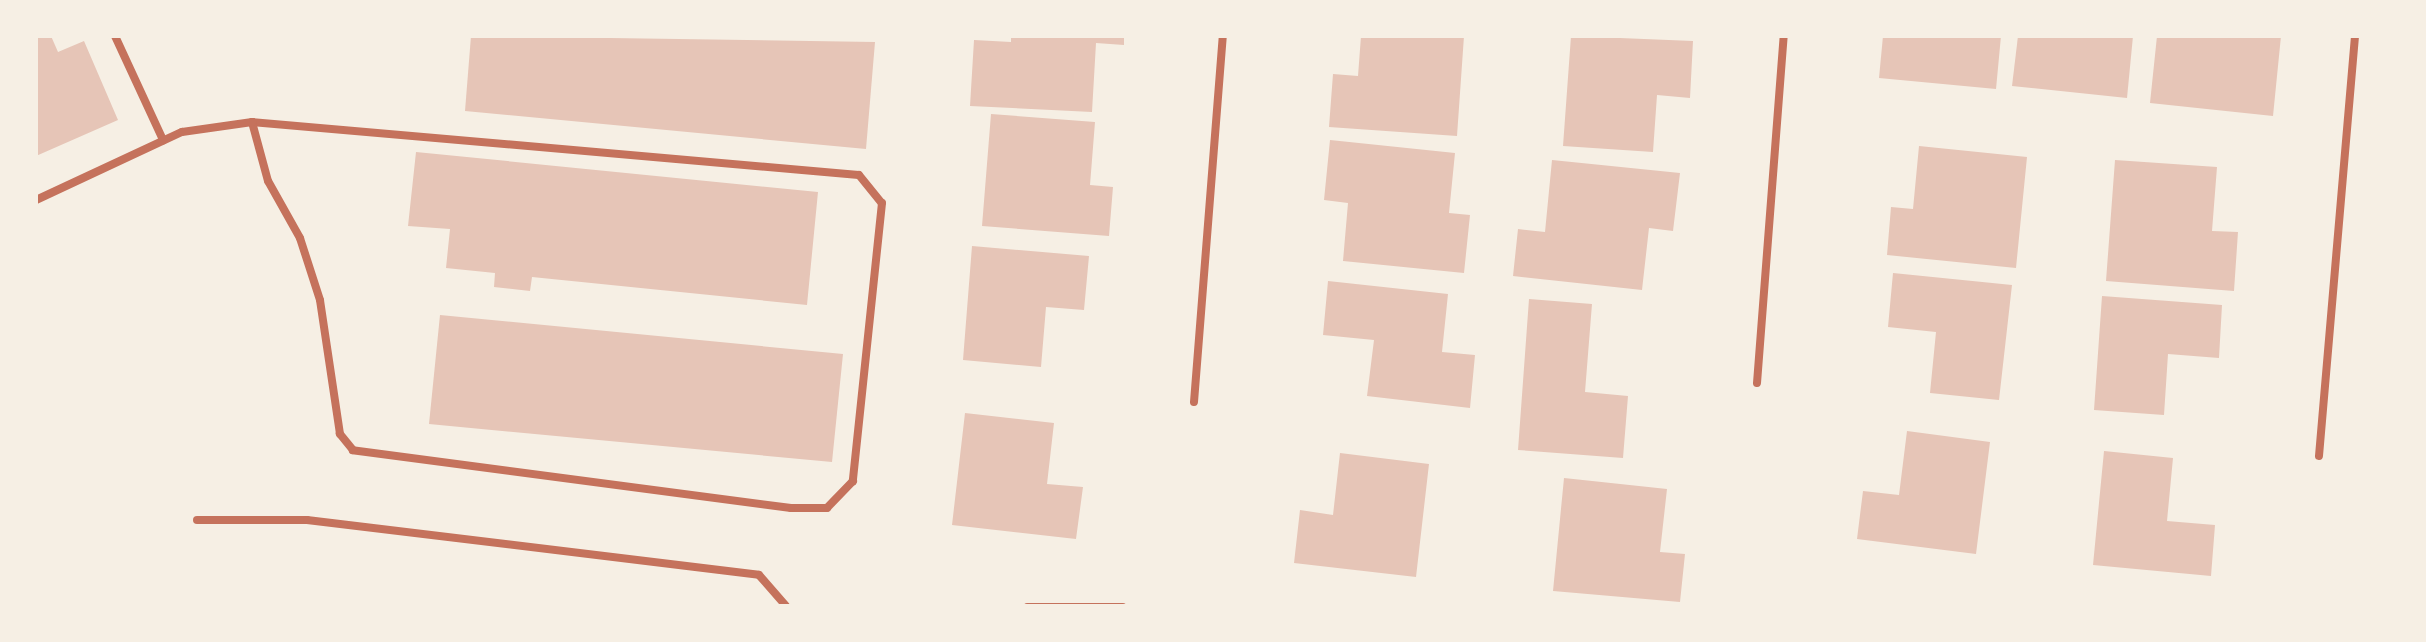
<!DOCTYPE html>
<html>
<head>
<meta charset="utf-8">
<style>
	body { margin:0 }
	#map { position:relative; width:2426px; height:642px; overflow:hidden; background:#f6efe4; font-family:Inter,sans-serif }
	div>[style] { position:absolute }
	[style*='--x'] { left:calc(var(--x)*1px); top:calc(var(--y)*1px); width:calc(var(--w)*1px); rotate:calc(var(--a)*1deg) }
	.building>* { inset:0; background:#e6c5b7 }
	.service>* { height:6px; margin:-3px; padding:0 3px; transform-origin:3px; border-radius:3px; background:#c5725c }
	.minor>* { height:8px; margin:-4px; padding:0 4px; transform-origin:4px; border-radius:4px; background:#c5725c }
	span { translate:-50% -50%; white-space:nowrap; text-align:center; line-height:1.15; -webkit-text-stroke:7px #f6efe4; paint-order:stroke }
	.frame { position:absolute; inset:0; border:38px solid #f6efe4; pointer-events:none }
</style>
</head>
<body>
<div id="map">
	<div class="building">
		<div style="clip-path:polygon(36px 36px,51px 36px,58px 52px,84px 41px,118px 120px,36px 156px)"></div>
		<div style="clip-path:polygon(471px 36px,875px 42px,866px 149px,465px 111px)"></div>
		<div style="clip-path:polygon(1011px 36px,1124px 36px,1124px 45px,1096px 43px,1092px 112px,970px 106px,974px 40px,1011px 42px)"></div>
		<div style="clip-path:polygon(1361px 36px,1464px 36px,1457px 136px,1329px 127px,1333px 74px,1358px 76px)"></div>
		<div style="clip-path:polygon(1571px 36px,1693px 41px,1690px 98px,1657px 95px,1653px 152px,1563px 146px)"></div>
		<div style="clip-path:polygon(1883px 36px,2001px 36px,1996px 89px,1879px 78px)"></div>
		<div style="clip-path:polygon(2018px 36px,2133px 36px,2127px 98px,2012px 86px)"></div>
		<div style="clip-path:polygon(2157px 36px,2281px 36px,2273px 116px,2150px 103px)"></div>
		<div style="clip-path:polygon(991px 114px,1095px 122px,1090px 185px,1113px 187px,1109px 236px,982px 226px)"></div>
		<div style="clip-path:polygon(1330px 140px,1455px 153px,1449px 213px,1470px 215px,1464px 273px,1343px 261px,1348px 203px,1324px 200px)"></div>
		<div style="clip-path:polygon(1919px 146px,2027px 157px,2016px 268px,1887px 255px,1891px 207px,1913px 209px)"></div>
		<div style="clip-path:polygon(416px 152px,818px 192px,807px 305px,532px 277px,530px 291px,494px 287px,495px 273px,446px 268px,450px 229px,408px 226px)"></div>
		<div style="clip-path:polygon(1552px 160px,1680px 173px,1673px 231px,1649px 228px,1642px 290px,1513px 276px,1518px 229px,1545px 232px)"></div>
		<div style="clip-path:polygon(2115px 160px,2217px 167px,2212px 231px,2238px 232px,2234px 291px,2106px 281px)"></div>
		<div style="clip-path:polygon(972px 246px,1089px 256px,1084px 310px,1046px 307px,1041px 367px,963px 360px)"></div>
		<div style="clip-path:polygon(1893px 273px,2012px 285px,1999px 400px,1930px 393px,1936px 332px,1888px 327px)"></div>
		<div style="clip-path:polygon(1328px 281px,1448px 294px,1442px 352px,1475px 355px,1470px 408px,1367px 396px,1374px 340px,1323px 335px)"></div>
		<div style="clip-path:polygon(2102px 296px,2222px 305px,2219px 358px,2168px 354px,2164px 415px,2094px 410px)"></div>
		<div style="clip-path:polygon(1529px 299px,1592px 304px,1585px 392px,1628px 396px,1623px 458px,1518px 450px)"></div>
		<div style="clip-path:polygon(440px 315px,843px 354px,832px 462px,429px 424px)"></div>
		<div style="clip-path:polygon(965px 413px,1054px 423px,1047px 484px,1083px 487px,1076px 539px,952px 525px)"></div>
		<div style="clip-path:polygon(1907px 431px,1990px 442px,1976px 554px,1857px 539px,1863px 491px,1899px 495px)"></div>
		<div style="clip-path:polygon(2104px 451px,2173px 458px,2167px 521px,2215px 525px,2211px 576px,2093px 565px)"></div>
		<div style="clip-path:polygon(1340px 453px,1429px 464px,1416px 577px,1294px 563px,1300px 510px,1333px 515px)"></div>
		<div style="clip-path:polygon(1564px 478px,1667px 489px,1660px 552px,1685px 554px,1680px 602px,1553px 591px)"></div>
	</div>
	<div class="service">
		<div style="--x:1027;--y:606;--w:96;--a:0"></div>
	</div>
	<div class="minor">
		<div style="--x:115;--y:36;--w:115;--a:65.2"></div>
		<div style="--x:252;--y:122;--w:609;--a:4.99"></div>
		<div style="--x:859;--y:175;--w:36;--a:51"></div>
		<div style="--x:882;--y:203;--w:280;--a:96"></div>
		<div style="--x:853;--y:481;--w:37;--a:134"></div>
		<div style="--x:827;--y:508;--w:36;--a:180"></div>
		<div style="--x:791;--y:508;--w:442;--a:-172.5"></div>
		<div style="--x:353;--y:450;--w:21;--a:-129"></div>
		<div style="--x:340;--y:434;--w:135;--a:-98.5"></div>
		<div style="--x:320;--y:300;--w:65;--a:-107.9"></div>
		<div style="--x:300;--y:238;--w:65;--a:-119.3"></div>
		<div style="--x:268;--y:181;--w:61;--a:-105.2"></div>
		<div style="--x:36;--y:200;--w:161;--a:-25"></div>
		<div style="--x:182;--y:132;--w:71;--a:-8.1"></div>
		<div style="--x:1757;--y:383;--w:348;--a:-85.6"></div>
		<div style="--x:1194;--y:402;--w:367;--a:-85.5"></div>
		<div style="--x:2319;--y:456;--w:422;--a:-85.1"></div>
		<div style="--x:197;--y:520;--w:110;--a:0"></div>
		<div style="--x:307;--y:520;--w:455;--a:6.9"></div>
		<div style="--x:759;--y:575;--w:41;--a:48.9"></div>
	</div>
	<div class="frame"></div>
</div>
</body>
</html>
